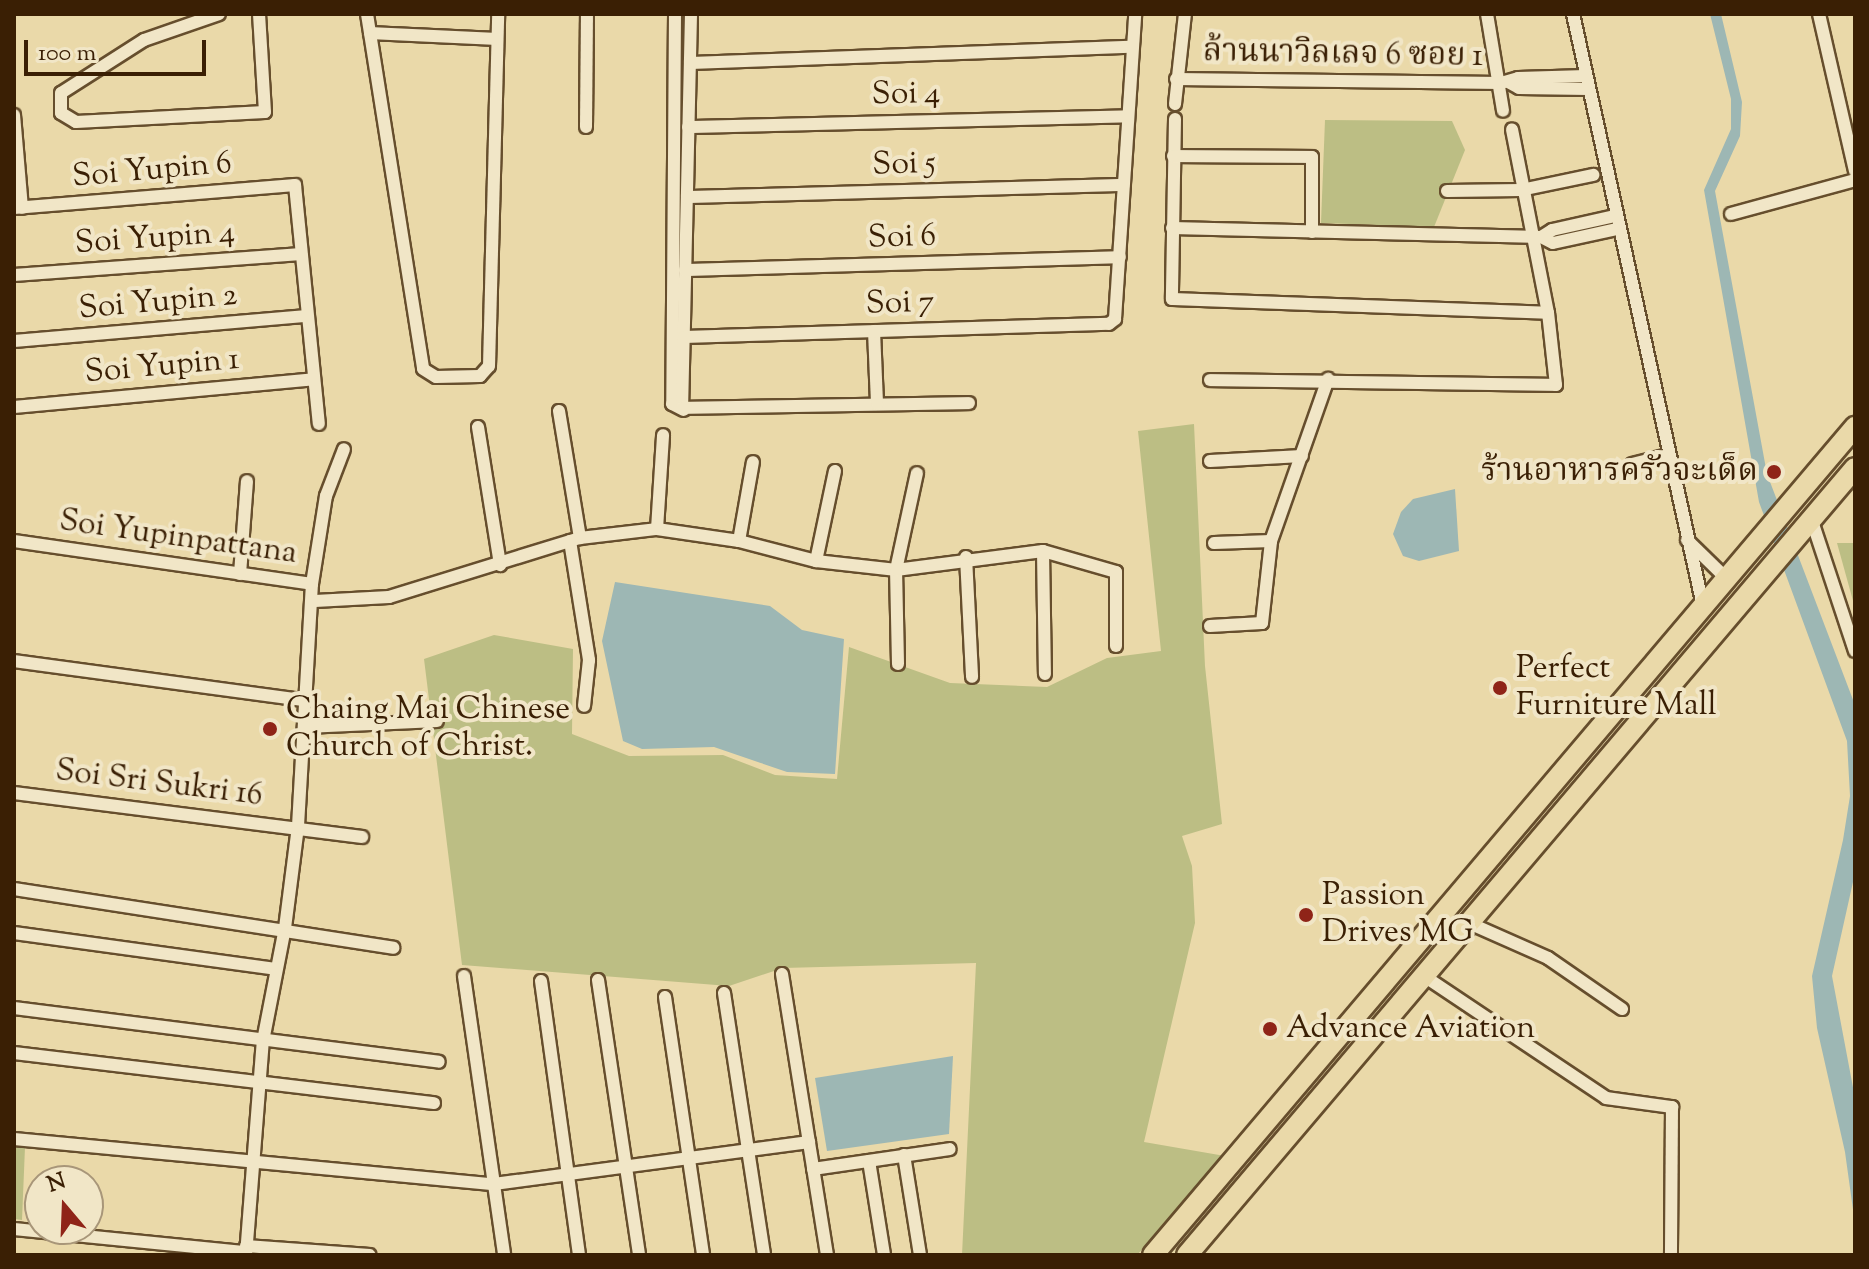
<!DOCTYPE html>
<html>
<head>
<meta charset="utf-8">
<style>
	body { margin:0 }
	#map { position:relative; width:1869px; height:1269px; overflow:hidden; background:#ead9a9; font-family:"Sorts Mill Goudy","Noto Serif Thai",serif }
	div>[style] { position:absolute }
	[style*='--x'] { left:calc(var(--x)*1px); top:calc(var(--y)*1px); width:calc(var(--w)*1px); rotate:calc(var(--a)*1deg) }
	.green>* { inset:0; background:#bcbe84 }
	.water>* { inset:0; background:#9db7b4 }
	.roads { filter:drop-shadow(2px 0 #664e2d) drop-shadow(-2px 0 #664e2d) drop-shadow(0 2px #664e2d) drop-shadow(0 -2px #664e2d) }
	.minor>* { height:12px; margin:-6px; padding:0 6px; transform-origin:6px; border-radius:6px; background:#f1e6c7 }
	.primary>* { height:20px; margin:-10px; padding:0 10px; transform-origin:10px; border-radius:10px; background:#ead9a9 }
	.dots>* { width:22px; height:22px; translate:-50% -50%; box-sizing:border-box; border:4px solid #f1e6c7; border-radius:50% }
	span { translate:-50% -50%; white-space:nowrap; text-align:center; line-height:1.15; -webkit-text-stroke:8px #f1e6c7; paint-order:stroke }
	.street-label { font-size:32px; color:#3a1f04 }
	.poi-label { font-size:32px; color:#3a1f04 }
	.right { translate:-100% -50%; text-align:right }
	.left { translate:0 -50%; text-align:left }
	.frame { position:absolute; inset:0; border:16px solid #3a1f04; pointer-events:none }
	.north { position:absolute; left:24px; top:1165px; width:80px; height:80px; box-sizing:border-box; background:#f1e6c7; border:2px solid #a89679; border-radius:50%; rotate:341deg; font-size:22px; font-weight:700; line-height:32px; text-align:center; color:#3a1f04 }
	.north::after { content:''; display:block; margin:auto; width:28px; height:36px; background:#8f2418; clip-path:polygon(50% 0,100% 100%,50% 72%,0 100%) }
	.scale { position:absolute; left:24px; top:40px; width:182px; height:36px; box-sizing:border-box; border:4px solid #3a1f04; border-top:0; padding-left:10px; font-size:24px; line-height:28px; white-space:nowrap; color:#3a1f04; -webkit-text-stroke:6px #f1e6c7; paint-order:stroke }
</style>
</head>
<body>
<div id="map">
	<div class="green">
		<div style="clip-path:polygon(1325px 120px,1452px 121px,1465px 150px,1434px 227px,1321px 223px)"></div>
		<div style="clip-path:polygon(1194px 424px,1205px 666px,1222px 824px,1182px 836px,1192px 866px,1195px 923px,1144px 1142px,1225px 1156px,1137px 1255px,962px 1255px,976px 963px,783px 968px,729px 986px,462px 965px,424px 659px,494px 635px,573px 649px,572px 734px,629px 756px,723px 755px,775px 775px,837px 779px,849px 647px,950px 683px,1047px 687px,1107px 658px,1161px 651px,1138px 431px)"></div>
		<div style="clip-path:polygon(1837px 543px,1855px 543px,1855px 608px)"></div>
		<div style="clip-path:polygon(14px 1146px,25px 1147px,22px 1220px,14px 1219px)"></div>
	</div>
	<div class="water">
		<div style="clip-path:polygon(1710px 14px,1721px 14px,1742px 102px,1740px 136px,1715px 191px,1767px 474px,1855px 705px,1855px 873px,1832px 976px,1855px 1098px,1855px 1224px,1845px 1152px,1817px 1028px,1812px 976px,1843px 840px,1850px 796px,1847px 741px,1759px 502px,1704px 190px,1731px 129px,1731px 99px)"></div>
		<div style="clip-path:polygon(1455px 489px,1459px 551px,1419px 561px,1403px 556px,1393px 534px,1401px 512px,1413px 499px)"></div>
		<div style="clip-path:polygon(615px 582px,770px 606px,802px 630px,844px 639px,835px 774px,787px 772px,714px 747px,642px 749px,623px 741px,602px 641px)"></div>
		<div style="clip-path:polygon(953px 1056px,949px 1134px,827px 1151px,815px 1078px)"></div>
	</div>
	<div class="roads">
		<div class="minor">
			<div style="--x:219;--y:14;--w:79;--a:160.9"></div>
			<div style="--x:144;--y:40;--w:98;--a:147.4"></div>
			<div style="--x:61;--y:93;--w:20;--a:90"></div>
			<div style="--x:61;--y:113;--w:17;--a:31"></div>
			<div style="--x:76;--y:122;--w:189;--a:-3"></div>
			<div style="--x:265;--y:112;--w:98;--a:-93.5"></div>
			<div style="--x:367;--y:14;--w:359;--a:81"></div>
			<div style="--x:423;--y:369;--w:15;--a:32"></div>
			<div style="--x:436;--y:377;--w:44;--a:-1.3"></div>
			<div style="--x:480;--y:376;--w:13;--a:-48"></div>
			<div style="--x:489;--y:366;--w:352;--a:-88.5"></div>
			<div style="--x:675;--y:14;--w:390;--a:90.4"></div>
			<div style="--x:672;--y:404;--w:13;--a:27"></div>
			<div style="--x:691;--y:14;--w:394;--a:91.3"></div>
			<div style="--x:682;--y:408;--w:287;--a:-1"></div>
			<div style="--x:1487;--y:14;--w:98;--a:80.6"></div>
			<div style="--x:1573;--y:14;--w:606;--a:77.61"></div>
			<div style="--x:1819;--y:14;--w:161;--a:77.1"></div>
			<div style="--x:370;--y:33;--w:127;--a:2.7"></div>
			<div style="--x:690;--y:63;--w:441;--a:-2.1"></div>
			<div style="--x:1176;--y:79;--w:325;--a:0.7"></div>
			<div style="--x:1501;--y:83;--w:18;--a:-16"></div>
			<div style="--x:1518;--y:78;--w:68;--a:-1.7"></div>
			<div style="--x:1510;--y:83;--w:10;--a:29"></div>
			<div style="--x:1519;--y:88;--w:69;--a:0.8"></div>
			<div style="--x:1175;--y:104;--w:91;--a:-83.7"></div>
			<div style="--x:14;--y:115;--w:93;--a:85.1"></div>
			<div style="--x:1175;--y:119;--w:180;--a:91"></div>
			<div style="--x:1172;--y:299;--w:376;--a:2.1"></div>
			<div style="--x:586;--y:127;--w:113;--a:-89.5"></div>
			<div style="--x:688;--y:127;--w:437;--a:-1.4"></div>
			<div style="--x:1173;--y:156;--w:139;--a:0.4"></div>
			<div style="--x:1312;--y:157;--w:75;--a:90"></div>
			<div style="--x:1447;--y:191;--w:74;--a:-0.8"></div>
			<div style="--x:1521;--y:190;--w:74;--a:-11.8"></div>
			<div style="--x:687;--y:197;--w:435;--a:-1.6"></div>
			<div style="--x:14;--y:208;--w:282;--a:-4.7"></div>
			<div style="--x:295;--y:185;--w:240;--a:84.3"></div>
			<div style="--x:1731;--y:214;--w:129;--a:-15.3"></div>
			<div style="--x:1172;--y:228;--w:369;--a:1.4"></div>
			<div style="--x:1541;--y:237;--w:13;--a:27"></div>
			<div style="--x:1553;--y:243;--w:66;--a:-12.3"></div>
			<div style="--x:1541;--y:237;--w:13;--a:-32"></div>
			<div style="--x:1552;--y:230;--w:65;--a:-12.5"></div>
			<div style="--x:685;--y:270;--w:435;--a:-1.7"></div>
			<div style="--x:14;--y:275;--w:288;--a:-4.2"></div>
			<div style="--x:874;--y:331;--w:73;--a:87.6"></div>
			<div style="--x:684;--y:337;--w:425;--a:-1.8"></div>
			<div style="--x:1109;--y:324;--w:8;--a:-40"></div>
			<div style="--x:1115;--y:319;--w:306;--a:-86.2"></div>
			<div style="--x:14;--y:341;--w:294;--a:-4.9"></div>
			<div style="--x:1210;--y:380;--w:346;--a:0.8"></div>
			<div style="--x:1556;--y:385;--w:72;--a:-96.3"></div>
			<div style="--x:1548;--y:313;--w:187;--a:-101.1"></div>
			<div style="--x:14;--y:407;--w:301;--a:-5.3"></div>
			<div style="--x:559;--y:411;--w:129;--a:80.6"></div>
			<div style="--x:478;--y:427;--w:140;--a:80.9"></div>
			<div style="--x:1210;--y:461;--w:92;--a:-3.1"></div>
			<div style="--x:1632;--y:464;--w:36;--a:-14"></div>
			<div style="--x:1811;--y:518;--w:140;--a:71.7"></div>
			<div style="--x:657;--y:529;--w:94;--a:-86.3"></div>
			<div style="--x:1687;--y:540;--w:54;--a:44.3"></div>
			<div style="--x:14;--y:541;--w:301;--a:8.2"></div>
			<div style="--x:570;--y:541;--w:121;--a:80.9"></div>
			<div style="--x:589;--y:660;--w:46;--a:96.2"></div>
			<div style="--x:739;--y:541;--w:80;--a:-80"></div>
			<div style="--x:1214;--y:543;--w:57;--a:-2"></div>
			<div style="--x:1043;--y:551;--w:123;--a:89.1"></div>
			<div style="--x:966;--y:557;--w:120;--a:87.1"></div>
			<div style="--x:816;--y:561;--w:92;--a:-78.1"></div>
			<div style="--x:240;--y:574;--w:93;--a:-85.7"></div>
			<div style="--x:315;--y:601;--w:74;--a:-3.1"></div>
			<div style="--x:389;--y:597;--w:200;--a:-17.2"></div>
			<div style="--x:580;--y:538;--w:78;--a:-6.7"></div>
			<div style="--x:657;--y:529;--w:83;--a:8.3"></div>
			<div style="--x:739;--y:541;--w:80;--a:14.6"></div>
			<div style="--x:816;--y:561;--w:81;--a:6.4"></div>
			<div style="--x:896;--y:570;--w:148;--a:-7.4"></div>
			<div style="--x:1043;--y:551;--w:76;--a:16"></div>
			<div style="--x:1116;--y:572;--w:74;--a:90"></div>
			<div style="--x:1210;--y:626;--w:52;--a:-3.3"></div>
			<div style="--x:1262;--y:623;--w:82;--a:-83.7"></div>
			<div style="--x:1271;--y:541;--w:172;--a:-70.6"></div>
			<div style="--x:14;--y:661;--w:297;--a:7.7"></div>
			<div style="--x:898;--y:664;--w:94;--a:-91.2"></div>
			<div style="--x:896;--y:570;--w:99;--a:-77.8"></div>
			<div style="--x:306;--y:727;--w:131;--a:-2.6"></div>
			<div style="--x:14;--y:793;--w:351;--a:7.2"></div>
			<div style="--x:14;--y:889;--w:384;--a:8.8"></div>
			<div style="--x:1469;--y:923;--w:86;--a:23.9"></div>
			<div style="--x:1548;--y:958;--w:90;--a:34.6"></div>
			<div style="--x:14;--y:933;--w:264;--a:7.8"></div>
			<div style="--x:782;--y:974;--w:285;--a:80.9"></div>
			<div style="--x:464;--y:976;--w:282;--a:81.8"></div>
			<div style="--x:1424;--y:976;--w:219;--a:33.8"></div>
			<div style="--x:1606;--y:1098;--w:67;--a:7.8"></div>
			<div style="--x:1672;--y:1107;--w:148;--a:90.4"></div>
			<div style="--x:598;--y:980;--w:278;--a:81.5"></div>
			<div style="--x:541;--y:981;--w:277;--a:82.1"></div>
			<div style="--x:724;--y:993;--w:265;--a:81.3"></div>
			<div style="--x:665;--y:997;--w:261;--a:81.6"></div>
			<div style="--x:14;--y:1008;--w:428;--a:7.2"></div>
			<div style="--x:14;--y:1053;--w:423;--a:6.8"></div>
			<div style="--x:14;--y:1139;--w:482;--a:5.4"></div>
			<div style="--x:494;--y:1184;--w:318;--a:-7.6"></div>
			<div style="--x:904;--y:1155;--w:101;--a:80.9"></div>
			<div style="--x:869;--y:1161;--w:95;--a:80.9"></div>
			<div style="--x:813;--y:1169;--w:138;--a:-8.3"></div>
			<div style="--x:14;--y:1229;--w:233;--a:5.7"></div>
			<div style="--x:246;--y:1246;--w:124;--a:4.2"></div>
			<div style="--x:246;--y:1255;--w:215;--a:-85.5"></div>
			<div style="--x:263;--y:1041;--w:115;--a:-79"></div>
			<div style="--x:285;--y:928;--w:103;--a:-82.7"></div>
			<div style="--x:298;--y:826;--w:242;--a:-86.7"></div>
			<div style="--x:312;--y:584;--w:89;--a:-81"></div>
			<div style="--x:326;--y:496;--w:50;--a:-69"></div>
		</div>
		<div class="primary">
			<div style="--x:1153;--y:1255;--w:1086;--a:-49.71"></div>
			<div style="--x:1187;--y:1255;--w:1032;--a:-49.68"></div>
		</div>
	</div>
	<div class="dots">
		<div style="left:1774px;top:472px;background:#8f2418"></div>
		<div style="left:1500px;top:688px;background:#8f2418"></div>
		<div style="left:270px;top:729px;background:#8f2418"></div>
		<div style="left:1306px;top:915px;background:#8f2418"></div>
		<div style="left:1270px;top:1029px;background:#8f2418"></div>
	</div>
	<div class="street-label">
		<span style="left:1343px;top:55px;rotate:1deg">ล้านนาวิลเลจ 6 ซอย 1</span>
		<span style="left:906px;top:95px;rotate:-1deg">Soi 4</span>
		<span style="left:904px;top:165px;rotate:-2deg">Soi 5</span>
		<span style="left:152px;top:171px;rotate:-5deg">Soi Yupin 6</span>
		<span style="left:902px;top:238px;rotate:-2deg">Soi 6</span>
		<span style="left:155px;top:239px;rotate:-4deg">Soi Yupin 4</span>
		<span style="left:158px;top:303px;rotate:-5deg">Soi Yupin 2</span>
		<span style="left:900px;top:304px;rotate:-2deg">Soi 7</span>
		<span style="left:162px;top:367px;rotate:-5deg">Soi Yupin 1</span>
		<span style="left:178px;top:538px;rotate:8deg">Soi Yupinpattana</span>
		<span style="left:159px;top:784px;rotate:7deg">Soi Sri Sukri 16</span>
	</div>
	<div class="poi-label">
		<span class="right" style="left:1758px;top:472px">ร้านอาหารครัวจะเด็ด</span>
		<span class="left" style="left:1516px;top:688px">Perfect<br>Furniture Mall</span>
		<span class="left" style="left:286px;top:729px">Chaing Mai Chinese<br>Church of Christ.</span>
		<span class="left" style="left:1322px;top:915px">Passion<br>Drives MG</span>
		<span class="left" style="left:1286px;top:1029px">Advance Aviation</span>
	</div>
	<div class="frame"></div>
	<div class="north">N</div>
	<div class="scale">100 m</div>
</div>
</body>
</html>
